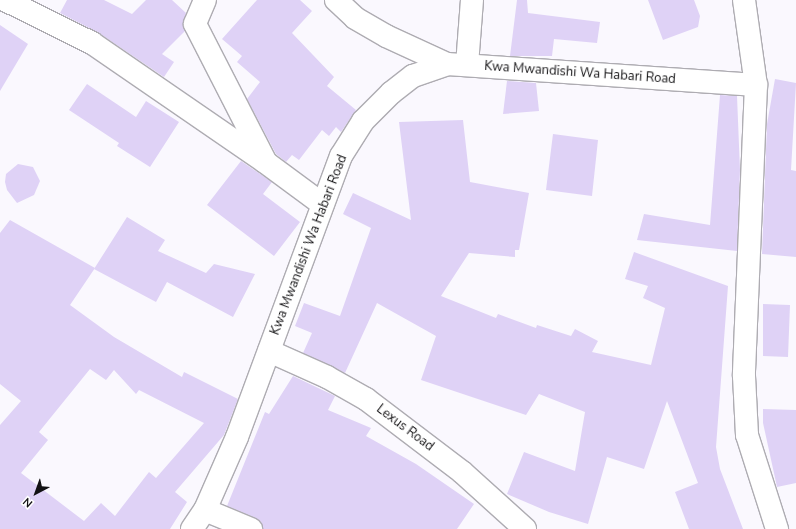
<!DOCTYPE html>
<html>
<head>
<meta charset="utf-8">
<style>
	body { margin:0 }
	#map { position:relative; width:796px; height:529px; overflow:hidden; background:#faf8fe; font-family:"Nunito Sans",sans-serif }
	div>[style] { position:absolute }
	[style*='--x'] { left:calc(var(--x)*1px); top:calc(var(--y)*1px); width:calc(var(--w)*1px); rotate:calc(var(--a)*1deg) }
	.building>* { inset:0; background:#dfd2f6 }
	.roads { filter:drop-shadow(1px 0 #aeacb2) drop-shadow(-1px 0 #aeacb2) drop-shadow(0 1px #aeacb2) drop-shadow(0 -1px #aeacb2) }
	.minor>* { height:22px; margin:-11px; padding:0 11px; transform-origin:11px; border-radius:11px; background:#fff }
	span { translate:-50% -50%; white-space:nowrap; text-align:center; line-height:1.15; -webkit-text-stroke:4px #fff; paint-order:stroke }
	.street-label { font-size:13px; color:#121113 }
	.north { position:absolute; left:16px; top:473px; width:40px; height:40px; -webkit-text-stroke:3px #fff; paint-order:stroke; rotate:221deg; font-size:11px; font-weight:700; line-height:16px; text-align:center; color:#121113 }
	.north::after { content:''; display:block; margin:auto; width:14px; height:18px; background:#121113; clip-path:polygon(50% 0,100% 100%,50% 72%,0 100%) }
</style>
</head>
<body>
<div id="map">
	<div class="building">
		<div style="clip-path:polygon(67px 0,104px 0,132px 14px,146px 0,172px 0,186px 13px,183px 24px,185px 31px,162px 54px,174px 62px,164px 77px,99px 33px,60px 13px)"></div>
		<div style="clip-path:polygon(257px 0,300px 0,312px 11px,292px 33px,334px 77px,327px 86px,356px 110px,341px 132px,336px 127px,329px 136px,322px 130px,299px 160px,292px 155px,286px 162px,276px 154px,247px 99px,260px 82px,237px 62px,242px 56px,222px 39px)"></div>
		<div style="clip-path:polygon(517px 0,527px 0,528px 13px,600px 22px,597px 43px,554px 39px,552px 56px,510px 56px)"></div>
		<div style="clip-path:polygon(648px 0,694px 0,700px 16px,698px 27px,663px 40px)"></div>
		<div style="clip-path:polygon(0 25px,28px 44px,0 91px)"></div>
		<div style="clip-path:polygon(775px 79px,796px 83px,791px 170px,796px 171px,796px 257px,762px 254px,767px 124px)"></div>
		<div style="clip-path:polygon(507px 81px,536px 83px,539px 111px,503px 114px)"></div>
		<div style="clip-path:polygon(87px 84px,136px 117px,146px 101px,179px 122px,150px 167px,117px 146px,119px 143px,69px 110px)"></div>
		<div style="clip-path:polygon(720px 95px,737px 96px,740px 170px,737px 251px,637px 240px,644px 214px,710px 225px)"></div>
		<div style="clip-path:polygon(463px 120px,470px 182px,529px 193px,519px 250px,515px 250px,515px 257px,469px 253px,441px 296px,496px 318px,498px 314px,536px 328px,537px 325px,571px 336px,575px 329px,598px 341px,592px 352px,651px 365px,665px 308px,643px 298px,648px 286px,625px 279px,634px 252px,728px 286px,716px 447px,720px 469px,743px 529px,689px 529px,675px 492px,698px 483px,667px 401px,644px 469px,607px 457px,588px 524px,549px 512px,507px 494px,524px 452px,575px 471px,585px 412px,539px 394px,526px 415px,421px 380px,436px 336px,377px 303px,345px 373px,303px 353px,312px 333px,295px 326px,304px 303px,340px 316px,371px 228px,343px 214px,353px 193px,411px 220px,399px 122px)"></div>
		<div style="clip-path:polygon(553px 134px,598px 140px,592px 196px,546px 190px)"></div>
		<div style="clip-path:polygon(241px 161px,272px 182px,263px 194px,300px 222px,274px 256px,207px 205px)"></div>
		<div style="clip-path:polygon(18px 164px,33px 167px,40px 181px,34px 195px,17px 203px,7px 190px,5px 182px,6px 174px)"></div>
		<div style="clip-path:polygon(127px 217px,165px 240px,158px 251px,206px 273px,214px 264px,255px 274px,233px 317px,167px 282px,156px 302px,94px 269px)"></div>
		<div style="clip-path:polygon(evenodd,10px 220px,95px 268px,70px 305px,114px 337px,182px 377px,184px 372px,238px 399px,224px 435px,175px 492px,187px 502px,170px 529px,0 529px,0 425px,21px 401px,0 384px,0 233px,10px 220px,90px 369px,106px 380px,114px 370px,136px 394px,139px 390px,204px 423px,156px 478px,149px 472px,115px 516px,101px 503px,84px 521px,21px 473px,48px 440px,39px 432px,90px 369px)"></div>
		<div style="clip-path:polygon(763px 304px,790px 305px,788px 357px,763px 356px)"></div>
		<div style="clip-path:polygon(293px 376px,335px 396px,328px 410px,371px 428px,366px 436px,416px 464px,474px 504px,457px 529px,263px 529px,261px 522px,256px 518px,227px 506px,265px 412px,269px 414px)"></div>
		<div style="clip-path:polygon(763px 409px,796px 410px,796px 483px,777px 487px,763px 423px)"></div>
	</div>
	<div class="roads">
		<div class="minor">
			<div style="--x:5;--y:0;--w:97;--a:26.3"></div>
			<div style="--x:92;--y:43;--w:210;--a:34.5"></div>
			<div style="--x:265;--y:162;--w:71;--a:36.4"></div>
			<div style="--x:205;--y:0;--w:26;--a:113"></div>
			<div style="--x:195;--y:24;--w:154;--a:62.9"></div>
			<div style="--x:336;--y:0;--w:26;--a:43"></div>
			<div style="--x:355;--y:18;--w:36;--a:30"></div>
			<div style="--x:386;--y:36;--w:67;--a:24.7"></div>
			<div style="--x:744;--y:0;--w:86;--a:82"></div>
			<div style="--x:756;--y:85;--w:291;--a:92.4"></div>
			<div style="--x:744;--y:376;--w:59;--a:87.1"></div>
			<div style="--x:747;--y:435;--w:99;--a:72.3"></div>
			<div style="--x:467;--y:65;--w:65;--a:-85.6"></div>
			<div style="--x:269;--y:351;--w:64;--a:24.1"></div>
			<div style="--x:327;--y:377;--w:45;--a:29.4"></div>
			<div style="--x:366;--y:399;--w:121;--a:37.2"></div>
			<div style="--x:462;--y:472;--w:85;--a:42.1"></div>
			<div style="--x:205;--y:510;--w:50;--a:22.4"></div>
			<div style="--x:192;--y:529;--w:23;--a:-56"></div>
			<div style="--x:205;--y:510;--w:80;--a:-66.3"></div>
			<div style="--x:237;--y:437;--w:300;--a:-69.7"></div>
			<div style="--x:341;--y:156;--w:41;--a:-57.8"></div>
			<div style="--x:363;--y:121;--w:40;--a:-45"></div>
			<div style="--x:391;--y:93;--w:28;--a:-38"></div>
			<div style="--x:413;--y:76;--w:36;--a:-19"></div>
			<div style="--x:447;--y:64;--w:310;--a:3.9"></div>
		</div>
	</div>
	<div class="street-label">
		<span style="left:580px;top:73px;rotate:4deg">Kwa Mwandishi Wa Habari Road</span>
		<span style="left:309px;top:245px;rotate:-69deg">Kwa Mwandishi Wa Habari Road</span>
		<span style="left:405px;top:428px;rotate:37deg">Lexus Road</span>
	</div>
	<div class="north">N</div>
</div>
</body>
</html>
